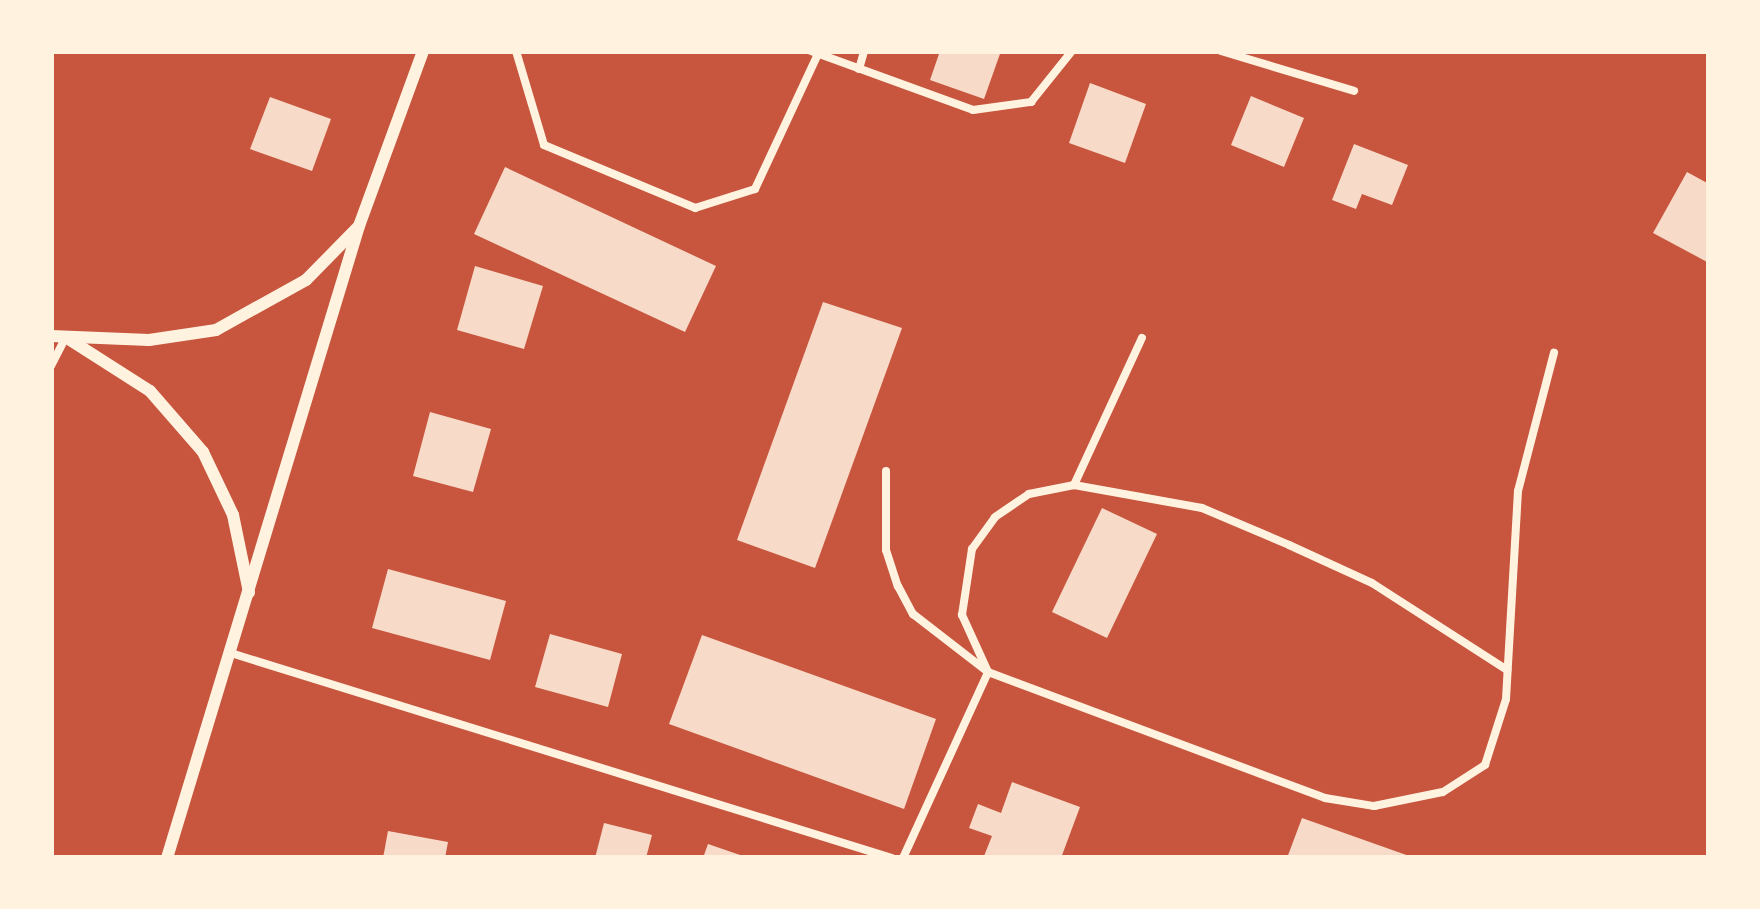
<!DOCTYPE html>
<html>
<head>
<meta charset="utf-8">
<style>
	body { margin:0 }
	#map { position:relative; width:1760px; height:909px; overflow:hidden; background:#c8553d; font-family:"Exo 2",sans-serif }
	div>[style] { position:absolute }
	[style*='--x'] { left:calc(var(--x)*1px); top:calc(var(--y)*1px); width:calc(var(--w)*1px); rotate:calc(var(--a)*1deg) }
	.building>* { inset:0; background:#f7dbc8 }
	.service>* { height:8px; margin:-4px; padding:0 4px; transform-origin:4px; border-radius:4px; background:#fff3e0 }
	.minor>* { height:12px; margin:-6px; padding:0 6px; transform-origin:6px; border-radius:6px; background:#fff3e0 }
	span { translate:-50% -50%; white-space:nowrap; text-align:center; line-height:1.15; -webkit-text-stroke:9px #fff3e0; paint-order:stroke }
	.frame { position:absolute; inset:0; border:54px solid #fff3e0; pointer-events:none }
</style>
</head>
<body>
<div id="map">
	<div class="building">
		<div style="clip-path:polygon(940px 51px,1001px 51px,984px 99px,930px 80px)"></div>
		<div style="clip-path:polygon(1090px 83px,1146px 104px,1125px 163px,1069px 143px)"></div>
		<div style="clip-path:polygon(1251px 96px,1304px 118px,1284px 167px,1231px 145px)"></div>
		<div style="clip-path:polygon(270px 97px,331px 119px,312px 171px,250px 149px)"></div>
		<div style="clip-path:polygon(1354px 144px,1408px 165px,1392px 205px,1362px 194px,1356px 209px,1332px 200px)"></div>
		<div style="clip-path:polygon(505px 167px,716px 266px,685px 332px,474px 234px)"></div>
		<div style="clip-path:polygon(1687px 172px,1709px 184px,1709px 263px,1653px 233px)"></div>
		<div style="clip-path:polygon(475px 266px,543px 286px,524px 349px,457px 330px)"></div>
		<div style="clip-path:polygon(823px 302px,902px 328px,815px 568px,737px 540px)"></div>
		<div style="clip-path:polygon(430px 412px,491px 429px,473px 492px,413px 476px)"></div>
		<div style="clip-path:polygon(1102px 508px,1157px 534px,1107px 638px,1052px 612px)"></div>
		<div style="clip-path:polygon(388px 569px,506px 601px,490px 660px,372px 628px)"></div>
		<div style="clip-path:polygon(550px 634px,622px 654px,608px 707px,535px 687px)"></div>
		<div style="clip-path:polygon(702px 635px,936px 719px,904px 809px,669px 724px)"></div>
		<div style="clip-path:polygon(1012px 782px,1080px 807px,1061px 858px,984px 856px,992px 836px,969px 828px,978px 804px,1001px 813px)"></div>
		<div style="clip-path:polygon(1302px 818px,1412px 857px,1412px 858px,1287px 858px)"></div>
		<div style="clip-path:polygon(604px 823px,652px 835px,646px 858px,595px 858px)"></div>
		<div style="clip-path:polygon(388px 831px,448px 842px,445px 858px,383px 858px)"></div>
		<div style="clip-path:polygon(708px 844px,746px 857px,746px 858px,703px 858px)"></div>
	</div>
	<div class="service">
		<div style="--x:516;--y:51;--w:98;--a:73.4"></div>
		<div style="--x:544;--y:145;--w:164;--a:22.6"></div>
		<div style="--x:695;--y:208;--w:63;--a:-17.6"></div>
		<div style="--x:755;--y:189;--w:149;--a:-65"></div>
		<div style="--x:811;--y:51;--w:172;--a:20"></div>
		<div style="--x:973;--y:110;--w:59;--a:-7.9"></div>
		<div style="--x:1031;--y:102;--w:65;--a:-51.2"></div>
		<div style="--x:1221;--y:51;--w:139;--a:16.7"></div>
		<div style="--x:859;--y:69;--w:19;--a:-74"></div>
		<div style="--x:51;--y:366;--w:33;--a:-63"></div>
		<div style="--x:886;--y:471;--w:79;--a:90"></div>
		<div style="--x:886;--y:550;--w:38;--a:72"></div>
		<div style="--x:898;--y:586;--w:32;--a:62"></div>
		<div style="--x:913;--y:614;--w:95;--a:37.7"></div>
		<div style="--x:988;--y:672;--w:360;--a:20.5"></div>
		<div style="--x:1325;--y:798;--w:50;--a:9.3"></div>
		<div style="--x:1374;--y:806;--w:70;--a:-11.5"></div>
		<div style="--x:1443;--y:792;--w:50;--a:-32.7"></div>
		<div style="--x:1485;--y:765;--w:69;--a:-72.3"></div>
		<div style="--x:1506;--y:699;--w:208;--a:-86.7"></div>
		<div style="--x:1518;--y:491;--w:143;--a:-75.4"></div>
		<div style="--x:1074;--y:485;--w:130;--a:10.2"></div>
		<div style="--x:1202;--y:508;--w:95;--a:23"></div>
		<div style="--x:1289;--y:545;--w:91;--a:24.6"></div>
		<div style="--x:1372;--y:583;--w:161;--a:32.8"></div>
		<div style="--x:234;--y:654;--w:689;--a:17.23"></div>
		<div style="--x:903;--y:858;--w:205;--a:-65.4"></div>
		<div style="--x:988;--y:672;--w:63;--a:-114.5"></div>
		<div style="--x:962;--y:615;--w:67;--a:-81.4"></div>
		<div style="--x:972;--y:549;--w:39;--a:-54"></div>
		<div style="--x:995;--y:517;--w:41;--a:-34.1"></div>
		<div style="--x:1029;--y:494;--w:46;--a:-11.3"></div>
		<div style="--x:1074;--y:485;--w:162;--a:-65.2"></div>
	</div>
	<div class="minor">
		<div style="--x:51;--y:336;--w:98;--a:2.3"></div>
		<div style="--x:149;--y:340;--w:68;--a:-8.5"></div>
		<div style="--x:216;--y:330;--w:103;--a:-29.1"></div>
		<div style="--x:306;--y:280;--w:74;--a:-45.5"></div>
		<div style="--x:67;--y:338;--w:98;--a:32.6"></div>
		<div style="--x:150;--y:391;--w:81;--a:49"></div>
		<div style="--x:203;--y:452;--w:70;--a:64.5"></div>
		<div style="--x:233;--y:515;--w:79;--a:78.3"></div>
		<div style="--x:167;--y:858;--w:661;--a:-73.1"></div>
		<div style="--x:359;--y:226;--w:186;--a:-69.9"></div>
	</div>
	<div class="frame"></div>
</div>
</body>
</html>
